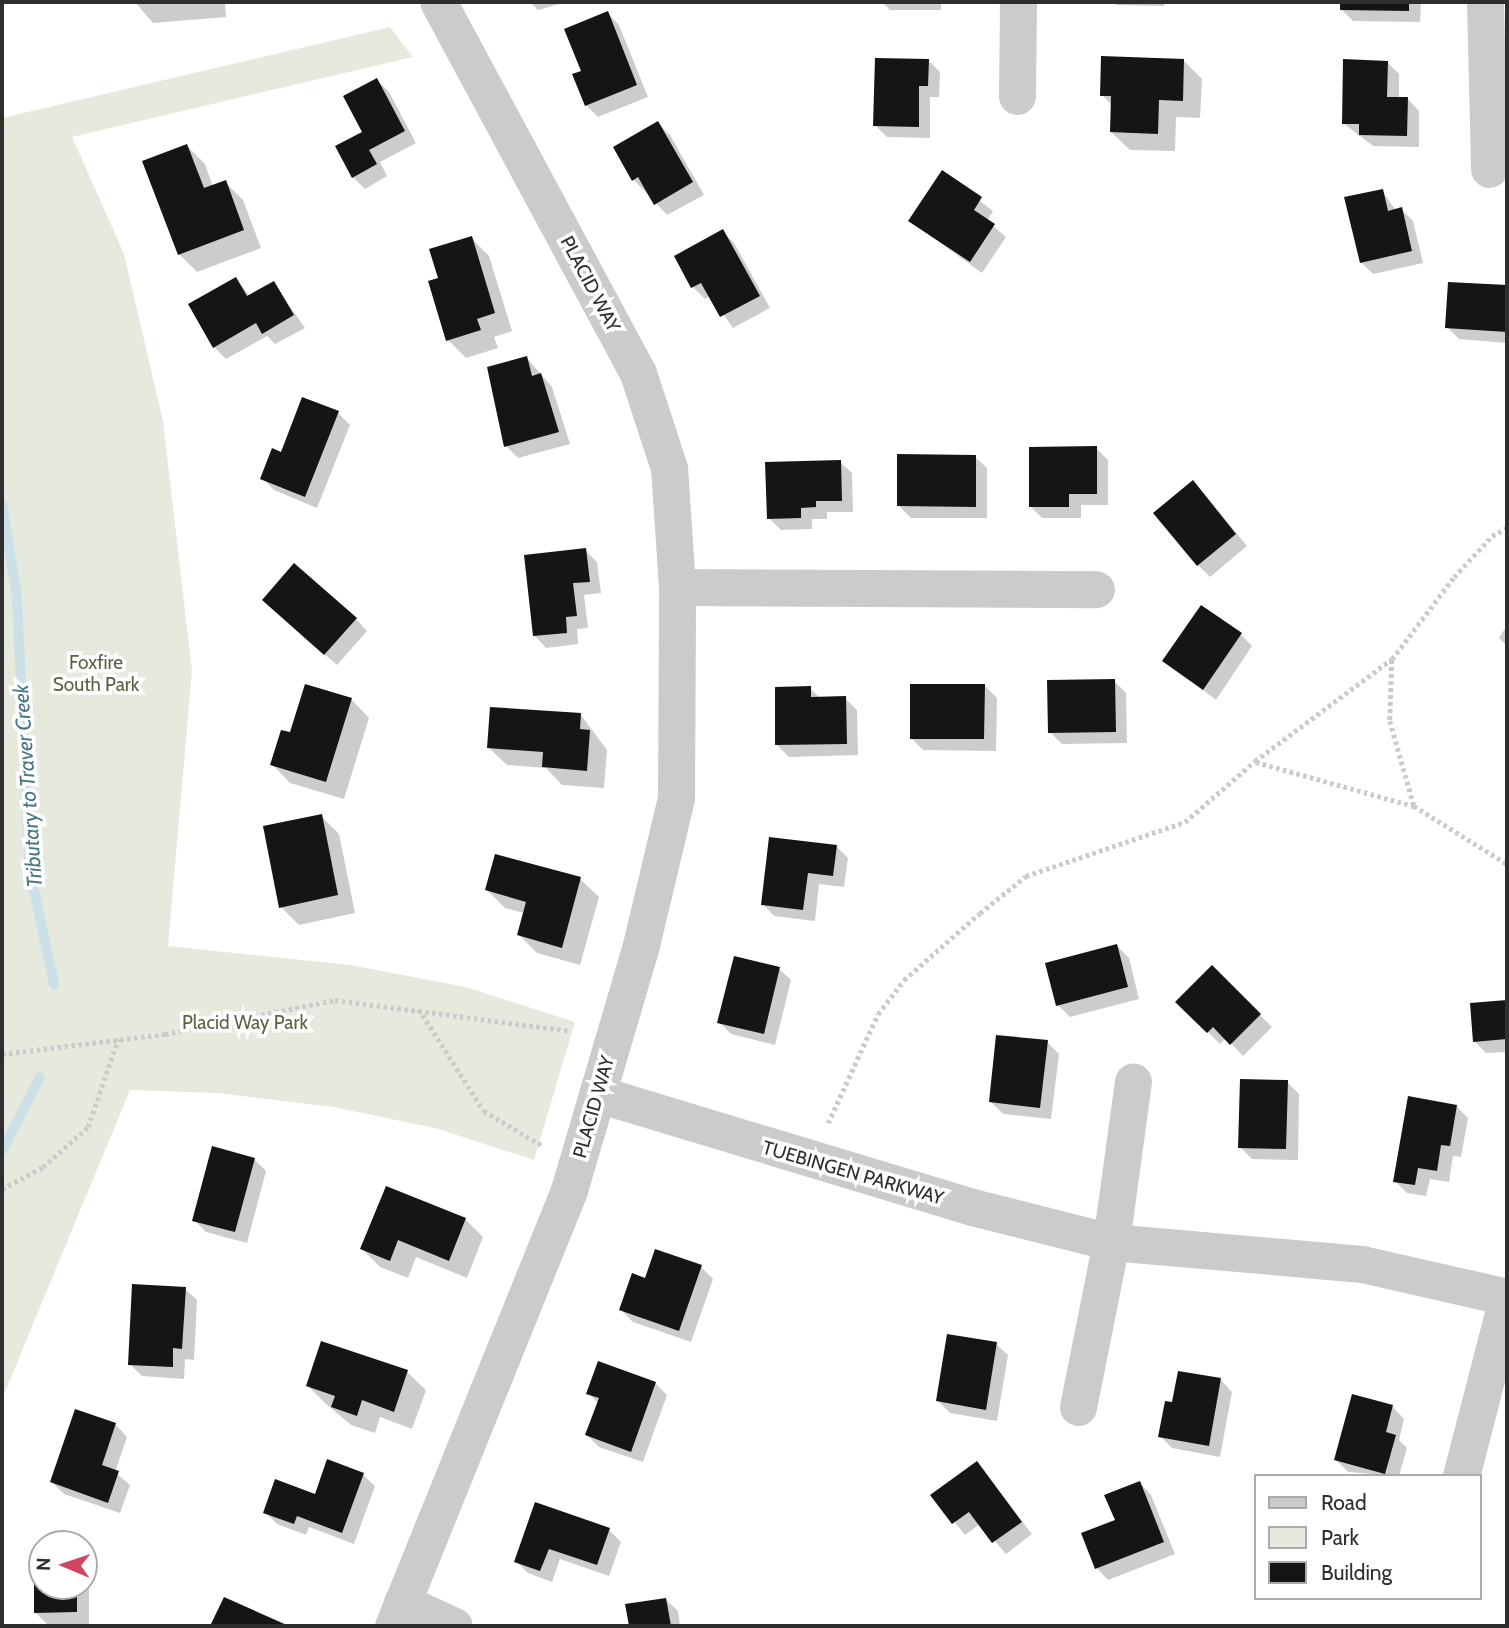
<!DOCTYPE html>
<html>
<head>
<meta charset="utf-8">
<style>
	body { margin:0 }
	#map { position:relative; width:1509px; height:1628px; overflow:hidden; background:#fff; font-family:Cabin,sans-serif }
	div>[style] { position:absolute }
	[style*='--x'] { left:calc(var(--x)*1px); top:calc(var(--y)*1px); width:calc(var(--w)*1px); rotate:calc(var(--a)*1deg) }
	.green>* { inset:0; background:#e6eade }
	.shadow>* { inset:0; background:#0003 }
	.stream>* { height:10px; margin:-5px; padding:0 5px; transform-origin:5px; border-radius:5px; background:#cce0e7 }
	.building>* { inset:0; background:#151515 }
	.path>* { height:4.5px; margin-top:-2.25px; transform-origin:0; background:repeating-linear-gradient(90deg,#cbcbcb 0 3.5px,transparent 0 7px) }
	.minor>* { height:37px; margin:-18.5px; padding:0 18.5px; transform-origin:18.5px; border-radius:18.5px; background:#cbcbcb }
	span { translate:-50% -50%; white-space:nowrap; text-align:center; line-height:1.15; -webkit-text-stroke:7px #fff; paint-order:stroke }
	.street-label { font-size:19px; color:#2e2e2e }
	.park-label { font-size:19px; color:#566441 }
	.water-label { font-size:21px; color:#467586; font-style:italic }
	.frame { position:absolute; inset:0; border:4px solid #2e2e2e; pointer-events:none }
	.legend { position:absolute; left:1254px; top:1474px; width:228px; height:126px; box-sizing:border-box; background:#fff; border:2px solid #ababab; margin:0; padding:9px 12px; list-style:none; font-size:21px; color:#2e2e2e }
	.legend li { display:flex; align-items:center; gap:14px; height:35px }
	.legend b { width:35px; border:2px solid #ababab }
	.north { position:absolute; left:28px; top:1530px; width:70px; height:70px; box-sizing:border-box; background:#fff; border:2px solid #ababab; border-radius:50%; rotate:272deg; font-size:19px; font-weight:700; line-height:28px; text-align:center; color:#2e2e2e }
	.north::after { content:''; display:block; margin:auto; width:24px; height:32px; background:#d04561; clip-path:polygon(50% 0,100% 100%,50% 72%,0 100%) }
</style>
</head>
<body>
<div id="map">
	<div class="green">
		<div style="clip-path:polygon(390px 27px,413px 57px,72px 137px,124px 254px,163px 421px,192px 671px,168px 946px,350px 965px,466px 987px,575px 1022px,534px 1160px,435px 1128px,333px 1107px,218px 1093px,130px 1090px,2px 1399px,2px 118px)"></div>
	</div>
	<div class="shadow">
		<div style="clip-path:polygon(135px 2px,225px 2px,226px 17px,153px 23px)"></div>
		<div style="clip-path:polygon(530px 2px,567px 2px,538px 10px)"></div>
		<div style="clip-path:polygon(882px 2px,941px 2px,941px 10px,890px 10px)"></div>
		<div style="clip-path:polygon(1113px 2px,1164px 2px,1164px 6px,1116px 5px)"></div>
		<div style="clip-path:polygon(1342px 2px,1421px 2px,1420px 22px,1353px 21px,1341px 9px)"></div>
		<div style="clip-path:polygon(608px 13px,619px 25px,648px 97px,598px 117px,586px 105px,583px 72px)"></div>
		<div style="clip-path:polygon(928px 60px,940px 72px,939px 97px,930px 97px,930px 138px,887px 137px,875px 125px)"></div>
		<div style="clip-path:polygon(1184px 61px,1202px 79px,1200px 118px,1176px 117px,1175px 151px,1130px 150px,1111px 132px,1113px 106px,1102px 95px)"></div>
		<div style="clip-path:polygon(1387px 62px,1399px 74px,1399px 99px,1408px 99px,1419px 111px,1419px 147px,1373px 146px,1343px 123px)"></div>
		<div style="clip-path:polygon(377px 80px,389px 92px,416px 143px,380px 162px,387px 176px,365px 189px,353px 177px)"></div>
		<div style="clip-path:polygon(658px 123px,670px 135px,704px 195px,667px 215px,633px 179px)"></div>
		<div style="clip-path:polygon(187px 146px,205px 164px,213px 187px,225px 182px,243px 200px,261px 248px,197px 272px,179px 254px)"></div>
		<div style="clip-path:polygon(942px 172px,993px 211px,987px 221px,1006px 237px,982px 273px,910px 221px)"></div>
		<div style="clip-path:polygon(1382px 190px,1396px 211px,1401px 209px,1413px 221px,1423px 263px,1373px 274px,1361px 262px)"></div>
		<div style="clip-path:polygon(722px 231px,734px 243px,770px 308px,733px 328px,710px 296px,705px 299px,693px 287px)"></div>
		<div style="clip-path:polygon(471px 238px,489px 256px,512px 331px,494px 337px,498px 348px,466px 358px,448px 340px,440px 279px)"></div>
		<div style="clip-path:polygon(236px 279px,250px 296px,274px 283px,305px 328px,275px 344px,267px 336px,226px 359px,214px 347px)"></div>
		<div style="clip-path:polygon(1450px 283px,1507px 287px,1507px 343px,1459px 339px,1447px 327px)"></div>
		<div style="clip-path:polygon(527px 358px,552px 387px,570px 444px,518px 458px,506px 446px)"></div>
		<div style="clip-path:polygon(338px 413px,350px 425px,317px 508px,274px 490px,262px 478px,282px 454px)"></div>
		<div style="clip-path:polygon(1096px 448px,1108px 460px,1108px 505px,1081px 505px,1081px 518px,1042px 518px,1030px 506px)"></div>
		<div style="clip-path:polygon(975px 457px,987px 468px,987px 518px,911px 518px,899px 506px)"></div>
		<div style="clip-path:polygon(840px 462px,852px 473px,853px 512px,827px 512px,827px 519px,812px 519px,812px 529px,781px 530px,769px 518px)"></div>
		<div style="clip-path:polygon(1204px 494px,1247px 546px,1210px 577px,1198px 565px)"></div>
		<div style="clip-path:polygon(585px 550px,597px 562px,601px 593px,584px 595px,588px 628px,577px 629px,578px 644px,546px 648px,535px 636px)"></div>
		<div style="clip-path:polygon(276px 612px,356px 619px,367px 631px,337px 665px)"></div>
		<div style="clip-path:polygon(1507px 625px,1507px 646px,1499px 638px)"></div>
		<div style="clip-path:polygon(1241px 635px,1252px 646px,1216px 700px,1165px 661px)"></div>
		<div style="clip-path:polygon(1114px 681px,1126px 693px,1127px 743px,1062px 744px,1050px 732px)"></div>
		<div style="clip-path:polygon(985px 686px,997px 698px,996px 751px,923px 750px,911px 738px)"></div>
		<div style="clip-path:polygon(810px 688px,820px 698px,845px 698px,857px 710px,858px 755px,789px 757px,777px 745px)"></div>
		<div style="clip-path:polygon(351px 699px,369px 718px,344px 799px,290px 783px,272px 764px)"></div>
		<div style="clip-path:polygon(581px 715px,607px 750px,604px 788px,562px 785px,546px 768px,507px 765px,488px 747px)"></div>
		<div style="clip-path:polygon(321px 816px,339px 834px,355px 913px,299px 925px,281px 907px)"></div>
		<div style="clip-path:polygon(836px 846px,848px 858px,844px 887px,819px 884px,815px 921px,774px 916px,763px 904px)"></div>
		<div style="clip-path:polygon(580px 879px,599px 897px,580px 965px,537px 953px,519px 935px,524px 913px,505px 908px,487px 890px)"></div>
		<div style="clip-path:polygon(1117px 946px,1129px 958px,1139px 999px,1070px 1017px,1058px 1005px)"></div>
		<div style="clip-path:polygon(1212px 967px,1272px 1027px,1243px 1056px,1226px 1038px,1220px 1044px,1178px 1002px)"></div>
		<div style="clip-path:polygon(779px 969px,791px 980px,775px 1045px,731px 1034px,719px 1022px)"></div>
		<div style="clip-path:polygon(1507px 1002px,1507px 1052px,1486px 1053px,1474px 1041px,1472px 1005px)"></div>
		<div style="clip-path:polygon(1047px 1042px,1059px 1054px,1051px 1119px,1003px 1114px,991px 1102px)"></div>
		<div style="clip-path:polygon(1287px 1082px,1299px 1094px,1298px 1160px,1252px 1159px,1240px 1147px)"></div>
		<div style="clip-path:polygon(1456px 1106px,1468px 1118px,1461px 1157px,1453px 1156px,1449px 1182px,1430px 1179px,1426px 1196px,1407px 1193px,1395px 1181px)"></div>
		<div style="clip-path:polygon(254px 1159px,266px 1171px,247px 1243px,206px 1232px,194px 1220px)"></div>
		<div style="clip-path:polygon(465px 1219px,483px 1237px,467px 1278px,416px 1257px,408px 1278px,380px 1267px,362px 1249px)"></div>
		<div style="clip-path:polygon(701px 1267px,713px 1279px,691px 1342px,633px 1322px,621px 1310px,646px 1280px)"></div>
		<div style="clip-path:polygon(185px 1289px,197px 1300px,194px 1360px,185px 1359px,184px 1379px,142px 1376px,130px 1364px)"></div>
		<div style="clip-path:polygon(322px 1343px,407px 1372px,426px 1390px,412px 1429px,380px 1417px,375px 1433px,351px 1425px,326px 1404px,308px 1386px)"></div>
		<div style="clip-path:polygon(996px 1344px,1008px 1355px,997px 1421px,950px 1413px,938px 1401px)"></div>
		<div style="clip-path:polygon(1221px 1380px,1232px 1392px,1220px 1457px,1172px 1448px,1160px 1436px)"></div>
		<div style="clip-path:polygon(655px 1383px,667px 1395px,643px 1462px,599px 1447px,587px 1435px,599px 1404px,588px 1393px)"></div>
		<div style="clip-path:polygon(1393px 1407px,1404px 1419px,1399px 1440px,1407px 1448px,1399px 1476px,1348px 1472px,1336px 1460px)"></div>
		<div style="clip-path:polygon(76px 1411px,116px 1425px,127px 1437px,115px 1472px,130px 1485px,120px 1513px,64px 1494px,52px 1482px)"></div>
		<div style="clip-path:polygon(976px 1463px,1032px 1534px,1006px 1554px,980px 1524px,965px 1535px,933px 1495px)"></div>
		<div style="clip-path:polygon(363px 1475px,375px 1486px,354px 1544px,309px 1527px,306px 1535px,277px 1524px,265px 1512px,316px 1496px)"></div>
		<div style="clip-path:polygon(1140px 1483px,1151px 1495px,1175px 1554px,1108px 1580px,1097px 1568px)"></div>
		<div style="clip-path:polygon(536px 1504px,609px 1530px,621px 1542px,609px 1576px,560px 1559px,552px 1582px,528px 1573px,516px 1561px)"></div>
		<div style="clip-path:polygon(42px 1555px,42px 1586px,84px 1586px,84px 1562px,89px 1567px,89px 1624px,47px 1624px,35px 1612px)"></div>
		<div style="clip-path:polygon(666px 1600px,678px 1611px,680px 1626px,631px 1626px,628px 1606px)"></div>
	</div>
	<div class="stream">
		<div style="--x:2;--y:504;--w:95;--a:80.9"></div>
		<div style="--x:17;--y:598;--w:273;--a:87.3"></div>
		<div style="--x:30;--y:871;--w:116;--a:78"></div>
		<div style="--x:2;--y:1151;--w:83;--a:-62.8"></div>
	</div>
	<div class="building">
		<div style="clip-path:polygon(1340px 2px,1409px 2px,1409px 11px,1340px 10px)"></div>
		<div style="clip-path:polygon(608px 11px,637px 85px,585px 106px,572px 74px,581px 71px,564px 29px)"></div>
		<div style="clip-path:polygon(1101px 56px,1184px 59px,1183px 101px,1159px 100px,1158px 134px,1110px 132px,1111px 96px,1100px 96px)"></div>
		<div style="clip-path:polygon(875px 58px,929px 59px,928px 86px,919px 86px,919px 127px,873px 126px)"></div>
		<div style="clip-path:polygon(1343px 59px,1388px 61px,1387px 97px,1408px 97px,1407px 136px,1359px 135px,1359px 124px,1342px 124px)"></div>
		<div style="clip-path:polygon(377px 78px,405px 131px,369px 150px,377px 164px,352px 178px,335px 146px,362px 132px,343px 96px)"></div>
		<div style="clip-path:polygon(658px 121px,693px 182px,654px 205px,638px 177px,632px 181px,613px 147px)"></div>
		<div style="clip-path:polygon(187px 144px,204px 188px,226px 180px,244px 230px,178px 255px,142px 161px)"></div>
		<div style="clip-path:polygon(942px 170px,982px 197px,974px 210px,995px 224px,970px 262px,908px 221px)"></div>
		<div style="clip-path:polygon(1383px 189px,1388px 211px,1402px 207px,1412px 251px,1360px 263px,1344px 197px)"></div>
		<div style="clip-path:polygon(723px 229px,760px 296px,720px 317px,701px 283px,691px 288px,674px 256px)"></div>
		<div style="clip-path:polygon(472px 236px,495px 313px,477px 319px,481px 330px,446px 341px,428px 281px,438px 278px,429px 249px)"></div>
		<div style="clip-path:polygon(236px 277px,247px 296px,274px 281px,294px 315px,262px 334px,256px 323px,213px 348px,188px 304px)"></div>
		<div style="clip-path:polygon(1448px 282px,1507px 285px,1507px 332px,1445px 328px)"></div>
		<div style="clip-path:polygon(527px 356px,532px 376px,541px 373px,559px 432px,504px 447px,487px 367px)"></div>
		<div style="clip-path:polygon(302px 397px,339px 411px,305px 497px,260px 479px,272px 448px,281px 452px)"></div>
		<div style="clip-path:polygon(1097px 446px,1097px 494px,1069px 494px,1069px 507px,1029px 507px,1029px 447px)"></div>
		<div style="clip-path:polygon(897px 454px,976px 455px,976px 507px,897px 506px)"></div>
		<div style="clip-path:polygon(841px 460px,842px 501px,816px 501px,816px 507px,801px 508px,801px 518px,767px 519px,765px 462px)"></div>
		<div style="clip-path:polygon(1193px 480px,1236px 534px,1197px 566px,1153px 513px)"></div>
		<div style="clip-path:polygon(586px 548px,590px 582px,573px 583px,577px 616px,566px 617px,567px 633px,533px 636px,524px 555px)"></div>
		<div style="clip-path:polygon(294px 563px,357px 618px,324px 655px,262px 600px)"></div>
		<div style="clip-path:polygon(1201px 605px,1242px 633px,1203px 690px,1162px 661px)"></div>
		<div style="clip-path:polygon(1115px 679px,1116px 732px,1048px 733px,1047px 680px)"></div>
		<div style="clip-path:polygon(305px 684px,352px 698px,326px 782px,270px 765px,281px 730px,290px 732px)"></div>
		<div style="clip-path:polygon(910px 684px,985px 684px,984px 739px,910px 739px)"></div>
		<div style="clip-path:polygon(811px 686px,811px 697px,846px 696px,847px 744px,775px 745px,775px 687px)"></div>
		<div style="clip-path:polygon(490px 707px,581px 713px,580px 729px,590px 730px,587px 771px,542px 767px,543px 752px,487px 748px)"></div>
		<div style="clip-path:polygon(322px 814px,338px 895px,279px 908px,263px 826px)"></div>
		<div style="clip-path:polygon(769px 837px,837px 845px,833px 876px,808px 873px,803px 910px,761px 905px)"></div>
		<div style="clip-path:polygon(495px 854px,581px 877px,562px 948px,517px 935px,526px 902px,485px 890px)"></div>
		<div style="clip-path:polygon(1117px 944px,1128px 987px,1056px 1006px,1045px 963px)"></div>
		<div style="clip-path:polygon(734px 956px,780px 967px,764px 1034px,717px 1023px)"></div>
		<div style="clip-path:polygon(1212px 965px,1261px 1014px,1230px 1045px,1213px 1027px,1207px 1033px,1175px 1002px)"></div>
		<div style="clip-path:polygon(1507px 1000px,1507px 1039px,1473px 1042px,1470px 1003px)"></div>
		<div style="clip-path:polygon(996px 1035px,1048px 1040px,1040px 1108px,989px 1102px)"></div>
		<div style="clip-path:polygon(1240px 1079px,1288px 1080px,1286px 1149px,1238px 1148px)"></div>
		<div style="clip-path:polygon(1408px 1096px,1457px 1105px,1450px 1146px,1441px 1145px,1437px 1171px,1418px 1168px,1415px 1185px,1393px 1182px)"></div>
		<div style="clip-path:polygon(212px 1146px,255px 1158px,235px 1232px,192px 1221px)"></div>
		<div style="clip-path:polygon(386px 1186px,466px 1218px,449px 1261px,398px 1240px,390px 1261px,360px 1249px)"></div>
		<div style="clip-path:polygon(655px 1249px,702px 1265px,679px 1331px,619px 1310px,632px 1273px,645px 1278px)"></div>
		<div style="clip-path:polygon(132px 1284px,186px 1287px,182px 1349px,173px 1348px,173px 1367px,128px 1365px)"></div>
		<div style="clip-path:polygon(947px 1334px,997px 1342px,986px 1410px,936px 1401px)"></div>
		<div style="clip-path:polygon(321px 1341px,408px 1370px,394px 1412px,362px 1400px,357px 1416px,331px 1407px,335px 1396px,306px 1386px)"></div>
		<div style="clip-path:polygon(598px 1361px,656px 1382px,631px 1452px,585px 1435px,599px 1398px,586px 1394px)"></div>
		<div style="clip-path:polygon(1178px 1371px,1221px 1378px,1209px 1446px,1158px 1437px,1165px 1401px,1172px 1402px)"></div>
		<div style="clip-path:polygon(1352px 1394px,1393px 1405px,1386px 1432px,1396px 1435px,1385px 1474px,1334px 1460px)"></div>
		<div style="clip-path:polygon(75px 1409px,116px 1423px,102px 1465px,119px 1471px,108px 1503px,50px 1482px)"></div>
		<div style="clip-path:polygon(327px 1459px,364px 1473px,342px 1533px,297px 1516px,294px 1524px,263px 1513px,275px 1479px,315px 1494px)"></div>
		<div style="clip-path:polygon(977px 1461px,1022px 1522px,992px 1543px,969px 1512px,952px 1524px,930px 1495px)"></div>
		<div style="clip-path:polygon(1140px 1481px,1164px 1542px,1095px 1569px,1081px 1533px,1115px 1520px,1104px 1495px)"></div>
		<div style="clip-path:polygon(535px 1502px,610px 1528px,597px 1565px,549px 1549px,540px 1571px,514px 1562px)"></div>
		<div style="clip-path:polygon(34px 1553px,42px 1553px,42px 1586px,77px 1586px,77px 1612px,34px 1613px)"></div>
		<div style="clip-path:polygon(224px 1597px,289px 1626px,210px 1626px)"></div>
		<div style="clip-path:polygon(666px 1598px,671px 1626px,629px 1626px,625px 1604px)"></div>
	</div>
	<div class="path">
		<div style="--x:1392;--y:660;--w:61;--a:91.9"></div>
		<div style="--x:1390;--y:721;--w:88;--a:74.2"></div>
		<div style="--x:1414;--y:806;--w:110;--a:31.9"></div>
		<div style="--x:1256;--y:762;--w:164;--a:15.6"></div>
		<div style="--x:419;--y:1009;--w:121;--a:57.5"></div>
		<div style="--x:484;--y:1111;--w:69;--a:30.7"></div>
		<div style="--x:2;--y:1054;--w:164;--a:-7"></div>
		<div style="--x:165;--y:1034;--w:173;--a:-11.3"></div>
		<div style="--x:335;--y:1000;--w:238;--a:7.5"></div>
		<div style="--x:828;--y:1123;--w:120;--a:-65.4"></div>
		<div style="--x:878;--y:1014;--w:43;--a:-52.6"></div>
		<div style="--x:904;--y:980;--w:101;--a:-41.4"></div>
		<div style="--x:980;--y:913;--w:59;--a:-38.8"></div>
		<div style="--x:1026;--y:876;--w:168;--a:-18.8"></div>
		<div style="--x:1185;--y:822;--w:93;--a:-41.1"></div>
		<div style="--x:1255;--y:761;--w:171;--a:-36.7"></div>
		<div style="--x:1392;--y:659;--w:103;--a:-52.9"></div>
		<div style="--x:1454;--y:577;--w:56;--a:-47.2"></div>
		<div style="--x:1492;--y:536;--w:17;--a:-28"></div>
		<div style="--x:2;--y:1189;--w:47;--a:-28.2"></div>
		<div style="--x:43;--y:1167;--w:60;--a:-41.6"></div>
		<div style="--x:88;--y:1127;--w:93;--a:-71.2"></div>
	</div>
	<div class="minor">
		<div style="--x:1485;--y:2;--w:167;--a:88.6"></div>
		<div style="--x:1017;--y:96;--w:94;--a:-89.4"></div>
		<div style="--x:677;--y:587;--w:419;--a:0.3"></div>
		<div style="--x:598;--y:1094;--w:391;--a:16.8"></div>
		<div style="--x:972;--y:1207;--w:143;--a:14.1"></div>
		<div style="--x:1111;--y:1242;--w:252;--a:5"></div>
		<div style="--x:1362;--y:1264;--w:149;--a:12.8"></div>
		<div style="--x:1078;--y:1407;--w:168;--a:-78.7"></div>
		<div style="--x:1111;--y:1242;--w:162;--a:-82.2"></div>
		<div style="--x:1461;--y:1476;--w:184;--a:-75.5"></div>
		<div style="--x:402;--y:1602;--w:57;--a:24.8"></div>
		<div style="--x:393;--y:1626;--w:470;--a:-68"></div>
		<div style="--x:569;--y:1190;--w:255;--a:-73.6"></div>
		<div style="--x:641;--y:945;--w:151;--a:-76.6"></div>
		<div style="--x:676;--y:798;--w:211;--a:-89.7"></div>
		<div style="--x:677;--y:587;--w:119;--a:-93.8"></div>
		<div style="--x:669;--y:468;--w:100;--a:-108.1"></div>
		<div style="--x:638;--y:373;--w:421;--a:-118.3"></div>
	</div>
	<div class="street-label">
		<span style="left:590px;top:284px;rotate:62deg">PLACID WAY</span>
		<span style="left:594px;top:1107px;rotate:-74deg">PLACID WAY</span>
		<span style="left:853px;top:1173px;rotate:16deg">TUEBINGEN PARKWAY</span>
	</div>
	<div class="park-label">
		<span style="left:96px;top:674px">Foxfire<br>South Park</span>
		<span style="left:245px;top:1023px">Placid Way Park</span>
	</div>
	<div class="water-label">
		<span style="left:28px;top:786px;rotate:-94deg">Tributary to Traver Creek</span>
	</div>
	<div class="frame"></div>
	<ul class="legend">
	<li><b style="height:9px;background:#cbcbcb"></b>Road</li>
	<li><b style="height:19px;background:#e6eade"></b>Park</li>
	<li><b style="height:19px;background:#151515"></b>Building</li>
	</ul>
	<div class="north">N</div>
</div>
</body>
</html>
